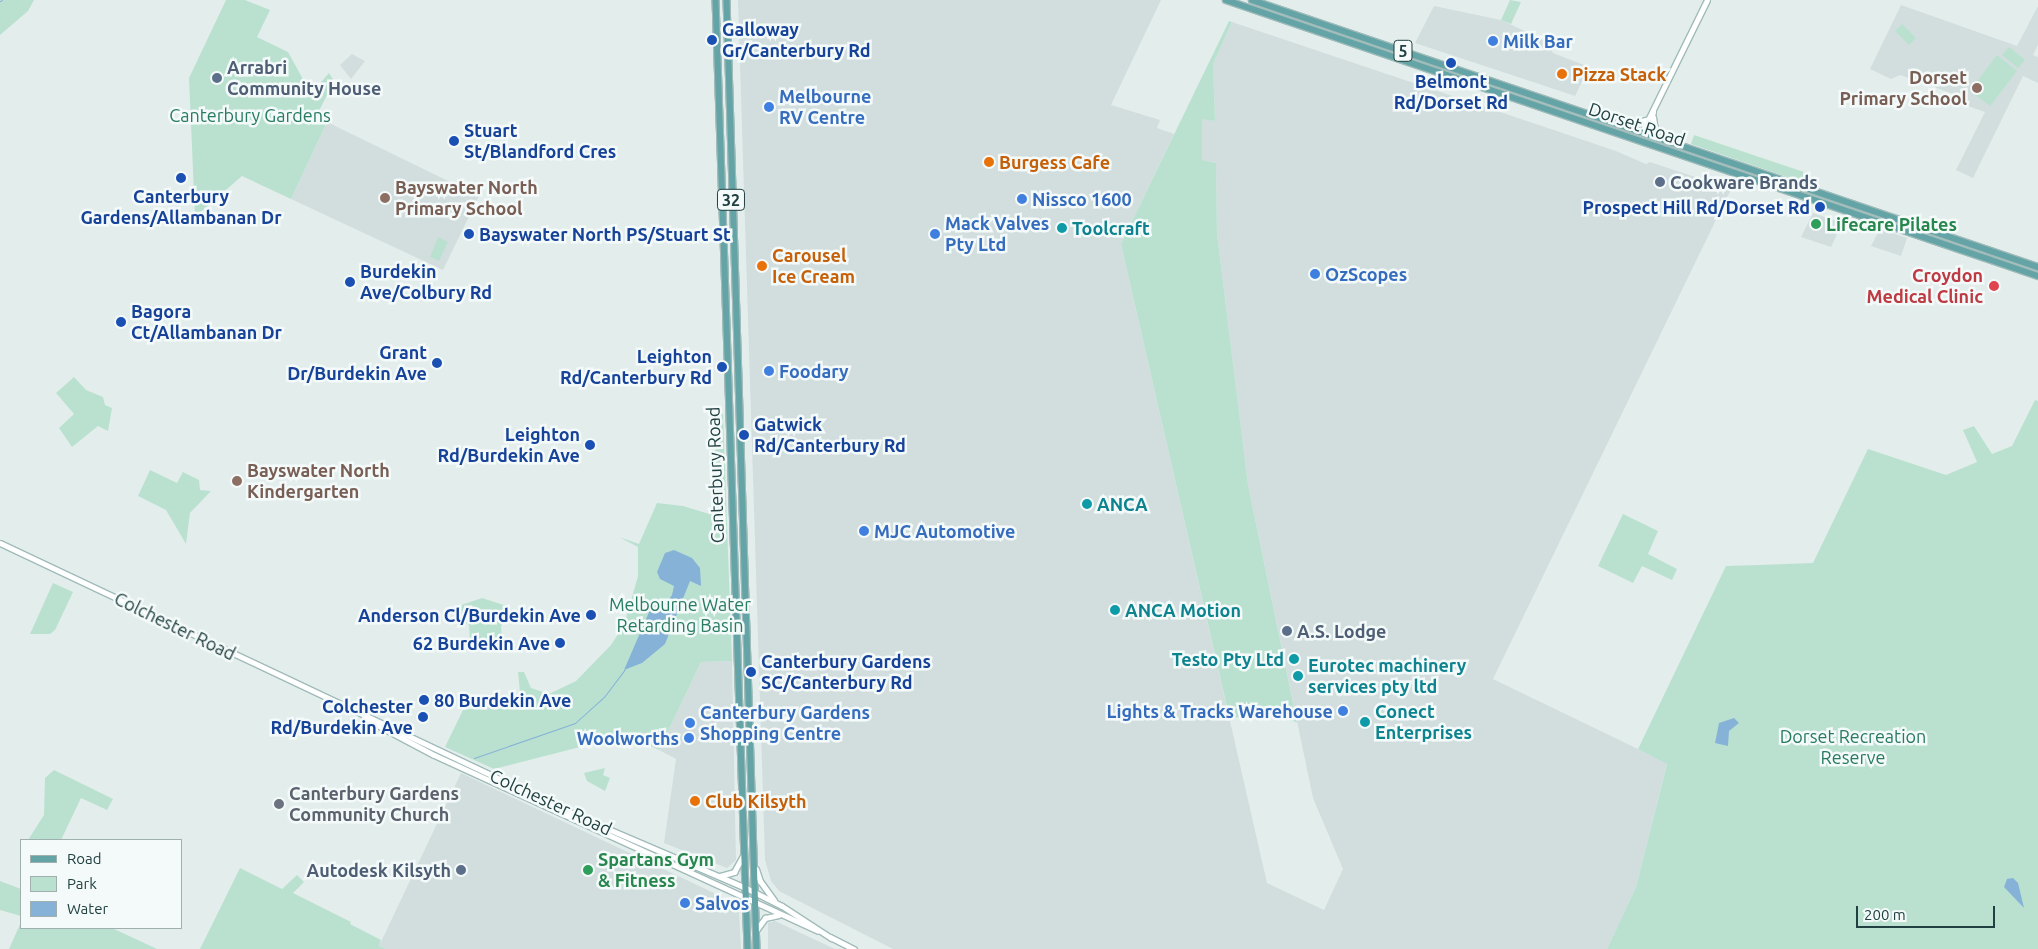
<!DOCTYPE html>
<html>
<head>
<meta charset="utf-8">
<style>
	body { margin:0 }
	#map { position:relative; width:2038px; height:949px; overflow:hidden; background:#e3eeec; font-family:Ubuntu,sans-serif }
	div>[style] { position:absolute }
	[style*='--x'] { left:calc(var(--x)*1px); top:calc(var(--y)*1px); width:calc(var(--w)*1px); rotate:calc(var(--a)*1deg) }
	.built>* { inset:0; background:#d1dedd }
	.green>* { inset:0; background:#bae1d0 }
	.water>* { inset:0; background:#86b2d7 }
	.stream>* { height:1px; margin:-0.5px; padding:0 0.5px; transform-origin:0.5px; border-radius:0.5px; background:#86b2d7 }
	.roads { filter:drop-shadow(1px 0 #a0bbb9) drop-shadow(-1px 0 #a0bbb9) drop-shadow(0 1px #a0bbb9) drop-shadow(0 -1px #a0bbb9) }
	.secondary>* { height:5px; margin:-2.5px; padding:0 2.5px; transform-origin:2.5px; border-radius:2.5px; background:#fff }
	.primary>* { height:5.5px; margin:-2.75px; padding:0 2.75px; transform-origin:2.75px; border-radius:2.75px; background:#64a4a7 }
	.dots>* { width:14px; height:14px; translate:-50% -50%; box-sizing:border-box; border:2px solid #f4faf9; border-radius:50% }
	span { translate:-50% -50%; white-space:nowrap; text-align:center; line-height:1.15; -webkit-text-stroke:5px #f4faf9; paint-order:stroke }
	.shield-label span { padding:1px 4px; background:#f4faf9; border:1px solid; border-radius:4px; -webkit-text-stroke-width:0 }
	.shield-label { font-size:16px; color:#214041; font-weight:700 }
	.transit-label { font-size:18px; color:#164399; font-weight:700 }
	.left { translate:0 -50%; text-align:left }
	.right { translate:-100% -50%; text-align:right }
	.shop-label { font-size:18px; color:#366cbe; font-weight:700 }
	.service-label { font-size:18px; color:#4e5e75; font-weight:700 }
	.food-label { font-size:18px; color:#c56008; font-weight:700 }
	.education-label { font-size:18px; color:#785e54; font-weight:700 }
	.park-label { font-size:18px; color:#277b61 }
	.street-label { font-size:18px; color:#214041 }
	.leisure-label { font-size:18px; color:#27864d; font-weight:700 }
	.culture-label { font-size:18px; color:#0d838f; font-weight:700 }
	.health-label { font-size:18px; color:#be3a42; font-weight:700 }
	.worship-label { font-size:18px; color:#5b616d; font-weight:700 }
	.legend { position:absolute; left:20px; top:839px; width:162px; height:90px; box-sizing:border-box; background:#f4faf9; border:1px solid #a0b0af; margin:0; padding:6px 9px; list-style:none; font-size:15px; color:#214041 }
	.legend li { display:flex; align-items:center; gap:10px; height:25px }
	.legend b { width:25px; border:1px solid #a0b0af }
	.scale { position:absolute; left:1856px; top:906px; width:139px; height:22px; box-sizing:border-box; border:2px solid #214041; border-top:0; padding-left:6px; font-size:15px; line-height:18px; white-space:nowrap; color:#214041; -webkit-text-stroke:4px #f4faf9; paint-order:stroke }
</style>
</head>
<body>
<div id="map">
	<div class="built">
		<div style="clip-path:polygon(738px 0,1161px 0,1111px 105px,1160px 120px,1157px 128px,1174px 134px,1121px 244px,1267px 883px,1324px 910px,1343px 869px,1313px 798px,1248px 485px,1217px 234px,1216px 163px,1202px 160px,1202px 118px,1215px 121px,1213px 64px,1232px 22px,1616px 151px,1646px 164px,1650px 162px,1731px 189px,1493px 679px,1667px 763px,1636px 887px,1607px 949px,893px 949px,779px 891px,771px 881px,765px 860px)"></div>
		<div style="clip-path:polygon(1901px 5px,2017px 46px,2038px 6px,2038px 45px,2033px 55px,2038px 57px,2038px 83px,2023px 76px,1973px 178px,1956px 170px,1985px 112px,1959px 103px,1962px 97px,1900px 75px,1891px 79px,1870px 69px)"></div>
		<div style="clip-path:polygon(1434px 6px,1501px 20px,1546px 41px,1553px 53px,1589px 67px,1575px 96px,1415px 43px)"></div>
		<div style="clip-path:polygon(352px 54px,365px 61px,351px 79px,340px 65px)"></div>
		<div style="clip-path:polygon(327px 122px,479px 196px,443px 270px,291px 199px)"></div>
		<div style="clip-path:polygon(1813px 213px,1842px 223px,1831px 247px,1801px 237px)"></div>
		<div style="clip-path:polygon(1880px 229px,1907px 238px,1901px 256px,1871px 246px)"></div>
		<div style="clip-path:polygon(732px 661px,736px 860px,727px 868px,664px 843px,676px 759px,659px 750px,701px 662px)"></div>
		<div style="clip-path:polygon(461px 773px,735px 903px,739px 911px,741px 949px,386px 949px,379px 946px)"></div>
		<div style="clip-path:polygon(775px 921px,835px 949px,768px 949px,768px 923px)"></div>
	</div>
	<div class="green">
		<div style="clip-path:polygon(0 0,34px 0,28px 11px,0 35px)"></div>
		<div style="clip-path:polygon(226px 0,245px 0,270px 10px,257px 37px,288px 52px,304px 81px,308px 97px,329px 73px,334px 81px,316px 117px,327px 122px,291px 199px,242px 176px,195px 217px,189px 78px)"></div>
		<div style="clip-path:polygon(1510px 0,1521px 2px,1511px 24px,1501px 20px)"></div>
		<div style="clip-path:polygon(1229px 21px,1232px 22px,1213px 64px,1215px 121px,1202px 119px,1202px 160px,1216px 163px,1217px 234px,1248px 485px,1297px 722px,1249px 713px,1230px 720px,1121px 244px)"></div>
		<div style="clip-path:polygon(1902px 24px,1916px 38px,1909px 45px,1895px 31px)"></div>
		<div style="clip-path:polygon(2009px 47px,2025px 60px,2018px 68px,2002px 55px)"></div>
		<div style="clip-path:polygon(1997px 55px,2017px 71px,1990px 106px,1970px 91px)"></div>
		<div style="clip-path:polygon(1694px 135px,1807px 173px,1802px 182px,1691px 144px)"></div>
		<div style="clip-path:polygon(438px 237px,448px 242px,439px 261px,430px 257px)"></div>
		<div style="clip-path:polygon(74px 377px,86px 390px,103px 397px,105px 405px,112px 408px,108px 431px,98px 426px,72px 447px,59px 428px,74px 414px,56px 393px)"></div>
		<div style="clip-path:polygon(2035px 400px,2038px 401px,2038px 949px,1607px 949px,1636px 887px,1667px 764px,1638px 749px,1726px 566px,1813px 563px,1868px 449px,1946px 475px,1977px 462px,1963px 430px,1974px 426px,1992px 454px,2012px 446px)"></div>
		<div style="clip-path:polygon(715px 409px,723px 414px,732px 661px,701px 662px,659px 750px,627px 735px,494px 769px,445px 747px,463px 710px,521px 703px,518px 672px,524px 672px,531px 688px,549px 694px,576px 681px,611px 645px,624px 625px,638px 576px,638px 547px,619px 537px,639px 544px,657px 503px,683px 506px,716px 516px)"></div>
		<div style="clip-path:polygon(150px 470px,177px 483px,183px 472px,199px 480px,200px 490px,211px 491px,190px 513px,186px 544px,166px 510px,138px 496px)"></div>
		<div style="clip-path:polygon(1623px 514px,1658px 531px,1648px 554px,1677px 569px,1672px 580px,1642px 566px,1633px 583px,1598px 566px)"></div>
		<div style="clip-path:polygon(53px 583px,73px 592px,55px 630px,50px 634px,30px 634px)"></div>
		<div style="clip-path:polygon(482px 598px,507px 606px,501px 627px,502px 637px,470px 640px,469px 625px,454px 616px,455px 607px)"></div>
		<div style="clip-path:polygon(605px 768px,603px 775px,610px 778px,605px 791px,587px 781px,584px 773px)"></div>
		<div style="clip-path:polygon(54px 770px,113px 799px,107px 810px,81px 798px,61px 840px,28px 840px,44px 815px,45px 778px)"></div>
		<div style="clip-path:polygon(240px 868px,282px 889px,297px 875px,304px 882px,293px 893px,351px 922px,350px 924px,381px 940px,379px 946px,386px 949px,200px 949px)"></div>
		<div style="clip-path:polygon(0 881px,21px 889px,21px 916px,0 910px)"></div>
		<div style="clip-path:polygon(21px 922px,21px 928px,112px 928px,157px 949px,9px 949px)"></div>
	</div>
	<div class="water">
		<div style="clip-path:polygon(674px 550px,692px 558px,700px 568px,701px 586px,690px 581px,665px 644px,642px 663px,624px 670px,650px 610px,658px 603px,667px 602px,672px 595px,674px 586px,660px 579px,657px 572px,665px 553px)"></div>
		<div style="clip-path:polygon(1734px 718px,1739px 723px,1729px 731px,1728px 746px,1715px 743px,1719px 723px)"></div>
		<div style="clip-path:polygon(2013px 878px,2018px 883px,2024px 908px,2004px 887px,2007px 879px)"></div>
	</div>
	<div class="stream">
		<div style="--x:0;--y:1;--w:2;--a:-27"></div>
		<div style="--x:474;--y:758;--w:107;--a:-19.1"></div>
		<div style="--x:575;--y:723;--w:39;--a:-42"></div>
		<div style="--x:604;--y:697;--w:34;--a:-53"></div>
	</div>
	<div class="roads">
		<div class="secondary">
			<div style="--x:1653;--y:117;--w:19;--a:81"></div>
			<div style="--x:1623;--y:126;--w:24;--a:-15"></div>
			<div style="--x:1642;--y:132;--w:147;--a:-63.8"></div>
			<div style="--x:1647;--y:134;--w:23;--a:-75"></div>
			<div style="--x:0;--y:543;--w:639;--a:25.28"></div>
			<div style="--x:578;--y:816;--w:183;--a:23.2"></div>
			<div style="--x:746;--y:888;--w:40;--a:26.6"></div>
			<div style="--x:782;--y:906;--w:59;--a:33.1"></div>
			<div style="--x:364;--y:718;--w:79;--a:27.9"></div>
			<div style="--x:434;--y:755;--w:422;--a:24.6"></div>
			<div style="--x:756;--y:869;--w:13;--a:72"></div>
			<div style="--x:760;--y:881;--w:24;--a:54"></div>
			<div style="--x:720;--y:876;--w:15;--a:-16"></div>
			<div style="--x:734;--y:872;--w:18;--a:-61"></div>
			<div style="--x:757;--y:929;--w:14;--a:-54"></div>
			<div style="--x:765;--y:918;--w:14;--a:-12"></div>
			<div style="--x:830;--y:937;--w:27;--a:27"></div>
		</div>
		<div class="primary">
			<div style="--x:716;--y:0;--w:950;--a:88.07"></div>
			<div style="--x:727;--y:0;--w:949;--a:88.19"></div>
			<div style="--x:1226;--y:0;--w:858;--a:18.77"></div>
			<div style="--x:1252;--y:0;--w:830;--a:18.76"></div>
		</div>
	</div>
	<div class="dots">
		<div style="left:712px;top:40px;background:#1a4fb4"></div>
		<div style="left:1493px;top:41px;background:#3f7fe0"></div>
		<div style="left:1451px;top:63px;background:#1a4fb4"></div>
		<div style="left:1562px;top:74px;background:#e8710a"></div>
		<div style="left:217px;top:78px;background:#5c6f8a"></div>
		<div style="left:1977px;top:88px;background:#8d6e63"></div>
		<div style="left:769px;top:107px;background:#3f7fe0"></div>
		<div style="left:454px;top:141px;background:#1a4fb4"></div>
		<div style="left:989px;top:162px;background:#e8710a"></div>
		<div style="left:181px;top:178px;background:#1a4fb4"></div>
		<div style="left:1660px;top:182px;background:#5c6f8a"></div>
		<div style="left:385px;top:198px;background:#8d6e63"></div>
		<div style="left:1022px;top:199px;background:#3f7fe0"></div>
		<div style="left:1820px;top:207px;background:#1a4fb4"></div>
		<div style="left:1816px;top:224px;background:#2e9e5b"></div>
		<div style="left:1062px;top:228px;background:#0f9aa8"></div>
		<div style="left:469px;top:234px;background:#1a4fb4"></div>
		<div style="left:935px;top:234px;background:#3f7fe0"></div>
		<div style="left:762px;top:266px;background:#e8710a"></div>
		<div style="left:1315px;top:274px;background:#3f7fe0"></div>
		<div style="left:350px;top:282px;background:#1a4fb4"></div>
		<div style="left:1994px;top:286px;background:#e0444e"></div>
		<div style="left:121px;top:322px;background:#1a4fb4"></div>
		<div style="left:437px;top:363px;background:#1a4fb4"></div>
		<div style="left:722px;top:367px;background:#1a4fb4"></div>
		<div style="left:769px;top:371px;background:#3f7fe0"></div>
		<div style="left:744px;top:435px;background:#1a4fb4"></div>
		<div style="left:590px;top:445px;background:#1a4fb4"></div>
		<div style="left:237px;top:481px;background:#8d6e63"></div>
		<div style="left:1087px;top:504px;background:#0f9aa8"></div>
		<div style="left:864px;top:531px;background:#3f7fe0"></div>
		<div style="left:1115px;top:610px;background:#0f9aa8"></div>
		<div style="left:591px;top:615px;background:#1a4fb4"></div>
		<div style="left:1287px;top:631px;background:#5c6f8a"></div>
		<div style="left:560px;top:643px;background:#1a4fb4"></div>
		<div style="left:1294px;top:659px;background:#0f9aa8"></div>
		<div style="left:751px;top:672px;background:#1a4fb4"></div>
		<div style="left:1298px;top:676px;background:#0f9aa8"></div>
		<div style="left:424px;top:700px;background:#1a4fb4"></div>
		<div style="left:1343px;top:711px;background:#3f7fe0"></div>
		<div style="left:423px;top:717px;background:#1a4fb4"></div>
		<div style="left:1365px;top:722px;background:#0f9aa8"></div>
		<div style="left:690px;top:723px;background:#3f7fe0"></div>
		<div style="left:689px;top:738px;background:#3f7fe0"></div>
		<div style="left:695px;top:801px;background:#e8710a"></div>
		<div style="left:279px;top:804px;background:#6b7280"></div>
		<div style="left:461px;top:870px;background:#5c6f8a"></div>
		<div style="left:588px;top:870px;background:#2e9e5b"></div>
		<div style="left:685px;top:903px;background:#3f7fe0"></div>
	</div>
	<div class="shield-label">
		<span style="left:1403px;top:51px">5</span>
		<span style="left:731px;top:200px">32</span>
	</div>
	<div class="transit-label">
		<span class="left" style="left:722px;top:40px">Galloway<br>Gr/Canterbury Rd</span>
		<span style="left:1451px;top:92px">Belmont<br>Rd/Dorset Rd</span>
		<span class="left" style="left:464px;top:141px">Stuart<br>St/Blandford Cres</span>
		<span style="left:181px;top:207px">Canterbury<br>Gardens/Allambanan Dr</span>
		<span class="right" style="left:1810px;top:207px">Prospect Hill Rd/Dorset Rd</span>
		<span class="left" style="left:479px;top:234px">Bayswater North PS/Stuart St</span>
		<span class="left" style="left:360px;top:282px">Burdekin<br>Ave/Colbury Rd</span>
		<span class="left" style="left:131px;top:322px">Bagora<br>Ct/Allambanan Dr</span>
		<span class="right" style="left:427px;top:363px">Grant<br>Dr/Burdekin Ave</span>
		<span class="right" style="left:712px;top:367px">Leighton<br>Rd/Canterbury Rd</span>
		<span class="left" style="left:754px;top:435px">Gatwick<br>Rd/Canterbury Rd</span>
		<span class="right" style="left:580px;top:445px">Leighton<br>Rd/Burdekin Ave</span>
		<span class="right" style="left:581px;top:615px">Anderson Cl/Burdekin Ave</span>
		<span class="right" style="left:550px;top:643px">62 Burdekin Ave</span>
		<span class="left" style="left:761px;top:672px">Canterbury Gardens<br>SC/Canterbury Rd</span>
		<span class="left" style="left:434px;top:700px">80 Burdekin Ave</span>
		<span class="right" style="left:413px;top:717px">Colchester<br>Rd/Burdekin Ave</span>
	</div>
	<div class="shop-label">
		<span class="left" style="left:1503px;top:41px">Milk Bar</span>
		<span class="left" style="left:779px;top:107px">Melbourne<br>RV Centre</span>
		<span class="left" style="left:1032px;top:199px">Nissco 1600</span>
		<span class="left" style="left:945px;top:234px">Mack Valves<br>Pty Ltd</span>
		<span class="left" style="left:1325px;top:274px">OzScopes</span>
		<span class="left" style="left:779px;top:371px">Foodary</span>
		<span class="left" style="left:874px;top:531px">MJC Automotive</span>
		<span class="right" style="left:1333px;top:711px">Lights &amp; Tracks Warehouse</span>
		<span class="left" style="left:700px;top:723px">Canterbury Gardens<br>Shopping Centre</span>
		<span class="right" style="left:679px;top:738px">Woolworths</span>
		<span class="left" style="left:695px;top:903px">Salvos</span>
	</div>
	<div class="service-label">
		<span class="left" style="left:227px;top:78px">Arrabri<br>Community House</span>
		<span class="left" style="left:1670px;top:182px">Cookware Brands</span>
		<span class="left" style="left:1297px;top:631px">A.S. Lodge</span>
		<span class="right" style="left:451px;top:870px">Autodesk Kilsyth</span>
	</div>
	<div class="food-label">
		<span class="left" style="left:1572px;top:74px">Pizza Stack</span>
		<span class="left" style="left:999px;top:162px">Burgess Cafe</span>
		<span class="left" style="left:772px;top:266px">Carousel<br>Ice Cream</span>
		<span class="left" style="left:705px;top:801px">Club Kilsyth</span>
	</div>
	<div class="education-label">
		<span class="right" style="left:1967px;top:88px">Dorset<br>Primary School</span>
		<span class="left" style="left:395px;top:198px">Bayswater North<br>Primary School</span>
		<span class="left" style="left:247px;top:481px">Bayswater North<br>Kindergarten</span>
	</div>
	<div class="park-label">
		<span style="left:250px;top:115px">Canterbury Gardens</span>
		<span style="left:680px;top:615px">Melbourne Water<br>Retarding Basin</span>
		<span style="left:1853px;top:747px">Dorset Recreation<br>Reserve</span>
	</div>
	<div class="street-label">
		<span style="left:1637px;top:124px;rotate:19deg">Dorset Road</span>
		<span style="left:715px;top:475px;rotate:-92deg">Canterbury Road</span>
		<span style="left:175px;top:626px;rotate:26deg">Colchester Road</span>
		<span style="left:551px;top:802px;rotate:25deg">Colchester Road</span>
	</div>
	<div class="leisure-label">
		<span class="left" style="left:1826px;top:224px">Lifecare Pilates</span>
		<span class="left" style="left:598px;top:870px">Spartans Gym<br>&amp; Fitness</span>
	</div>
	<div class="culture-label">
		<span class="left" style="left:1072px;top:228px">Toolcraft</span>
		<span class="left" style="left:1097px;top:504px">ANCA</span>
		<span class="left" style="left:1125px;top:610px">ANCA Motion</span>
		<span class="right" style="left:1284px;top:659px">Testo Pty Ltd</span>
		<span class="left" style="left:1308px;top:676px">Eurotec machinery<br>services pty ltd</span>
		<span class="left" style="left:1375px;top:722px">Conect<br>Enterprises</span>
	</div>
	<div class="health-label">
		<span class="right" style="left:1983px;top:286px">Croydon<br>Medical Clinic</span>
	</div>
	<div class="worship-label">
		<span class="left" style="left:289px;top:804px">Canterbury Gardens<br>Community Church</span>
	</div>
	<ul class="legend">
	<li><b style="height:6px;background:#64a4a7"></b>Road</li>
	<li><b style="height:14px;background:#bae1d0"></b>Park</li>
	<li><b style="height:14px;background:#86b2d7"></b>Water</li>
	</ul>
	<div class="scale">200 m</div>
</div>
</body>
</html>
